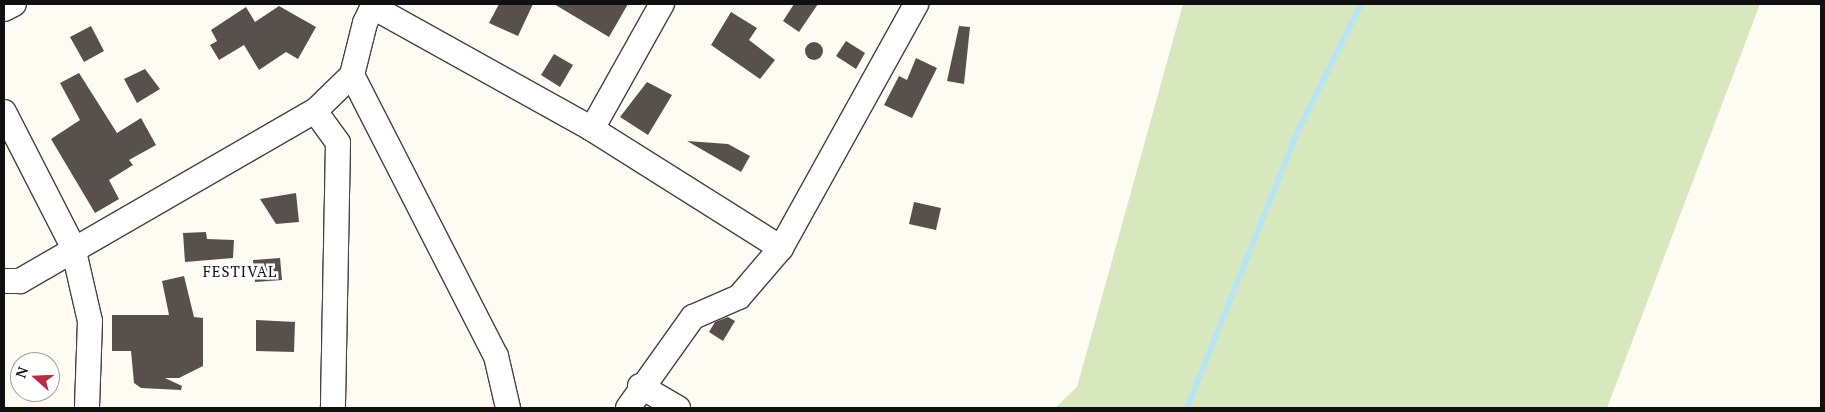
<!DOCTYPE html>
<html>
<head>
<meta charset="utf-8">
<style>
	body { margin:0 }
	#map { position:relative; width:1825px; height:412px; overflow:hidden; background:#fefbf3; font-family:"PT Serif",serif }
	div>[style] { position:absolute }
	[style*='--x'] { left:calc(var(--x)*1px); top:calc(var(--y)*1px); width:calc(var(--w)*1px); rotate:calc(var(--a)*1deg) }
	.green>* { inset:0; background:#d8e8bd }
	.stream>* { height:6px; margin:-3px; padding:0 3px; transform-origin:3px; border-radius:3px; background:#b9e4f4 }
	.building>* { inset:0; background:#58504c }
	.round { border-radius:50% }
	.roads { filter:drop-shadow(1px 0 #434343) drop-shadow(-1px 0 #434343) drop-shadow(0 1px #434343) drop-shadow(0 -1px #434343) }
	.street>* { height:24px; margin:-12px; padding:0 12px; transform-origin:12px; border-radius:12px; background:#fff }
	span { translate:-50% -50%; white-space:nowrap; text-align:center; line-height:1.15; -webkit-text-stroke:5px #fff; paint-order:stroke }
	.neighbourhood-label { font-size:15px; color:#101010; letter-spacing:1px }
	.frame { position:absolute; inset:0; border:5px solid #101010; pointer-events:none }
	.north { position:absolute; left:10px; top:352px; width:50px; height:50px; box-sizing:border-box; background:#fff; border:1px solid #9f9f9f; border-radius:50%; rotate:290deg; font-size:14px; font-weight:700; line-height:20px; text-align:center; color:#101010 }
	.north::after { content:''; display:block; margin:auto; width:18px; height:22px; background:#bb2c42; clip-path:polygon(50% 0,100% 100%,50% 72%,0 100%) }
</style>
</head>
<body>
<div id="map">
	<div class="green">
		<div style="clip-path:polygon(1183px 4px,1760px 4px,1607px 408px,1055px 408px,1077px 387px)"></div>
	</div>
	<div class="stream">
		<div style="--x:1187;--y:408;--w:296;--a:-68.2"></div>
		<div style="--x:1297;--y:133;--w:144;--a:-63.6"></div>
	</div>
	<div class="building">
		<div style="clip-path:polygon(499px 4px,533px 4px,518px 36px,489px 23px)"></div>
		<div style="clip-path:polygon(554px 4px,628px 4px,609px 37px)"></div>
		<div style="clip-path:polygon(794px 4px,818px 4px,799px 32px,783px 21px)"></div>
		<div style="clip-path:polygon(279px 6px,316px 27px,298px 59px,286px 52px,259px 70px,244px 45px,219px 60px,210px 45px,217px 41px,211px 30px,246px 7px,255px 22px)"></div>
		<div style="clip-path:polygon(731px 12px,757px 28px,749px 40px,775px 60px,760px 79px,711px 45px)"></div>
		<div style="clip-path:polygon(91px 26px,104px 51px,84px 62px,70px 37px)"></div>
		<div style="clip-path:polygon(959px 26px,970px 27px,964px 84px,947px 81px)"></div>
		<div style="clip-path:polygon(846px 41px,865px 53px,856px 69px,836px 56px)"></div>
		<div class="round" style="left:805px;top:42px;width:18px;height:18px"></div>
		<div style="clip-path:polygon(554px 54px,573px 65px,560px 87px,541px 75px)"></div>
		<div style="clip-path:polygon(916px 58px,937px 68px,912px 118px,884px 105px,899px 76px,907px 80px)"></div>
		<div style="clip-path:polygon(145px 69px,160px 89px,137px 103px,124px 79px)"></div>
		<div style="clip-path:polygon(79px 73px,117px 133px,141px 118px,156px 145px,129px 160px,133px 165px,109px 180px,119px 199px,95px 213px,51px 139px,80px 120px,60px 83px)"></div>
		<div style="clip-path:polygon(647px 82px,672px 95px,648px 135px,620px 117px)"></div>
		<div style="clip-path:polygon(687px 141px,728px 144px,750px 156px,741px 172px)"></div>
		<div style="clip-path:polygon(296px 193px,299px 222px,276px 224px,260px 199px)"></div>
		<div style="clip-path:polygon(914px 202px,941px 208px,936px 230px,909px 224px)"></div>
		<div style="clip-path:polygon(206px 232px,207px 239px,234px 240px,233px 258px,185px 262px,183px 233px)"></div>
		<div style="clip-path:polygon(280px 258px,282px 280px,255px 282px,253px 260px)"></div>
		<div style="clip-path:polygon(184px 276px,194px 317px,203px 318px,203px 366px,179px 378px,165px 378px,182px 386px,181px 390px,141px 388px,134px 383px,131px 351px,112px 351px,112px 315px,169px 315px,162px 281px)"></div>
		<div style="clip-path:polygon(728px 317px,735px 321px,723px 341px,709px 332px,715px 322px)"></div>
		<div style="clip-path:polygon(256px 320px,295px 322px,294px 352px,256px 351px)"></div>
	</div>
	<div class="roads">
		<div class="street">
			<div style="--x:373;--y:7;--w:251;--a:29.1"></div>
			<div style="--x:592;--y:129;--w:223;--a:32.2"></div>
			<div style="--x:4;--y:9;--w:11;--a:-27"></div>
			<div style="--x:352;--y:75;--w:316;--a:62.9"></div>
			<div style="--x:496;--y:356;--w:53;--a:77"></div>
			<div style="--x:315;--y:111;--w:39;--a:54"></div>
			<div style="--x:338;--y:143;--w:265;--a:91.1"></div>
			<div style="--x:4;--y:112;--w:152;--a:62.9"></div>
			<div style="--x:73;--y:247;--w:76;--a:77.1"></div>
			<div style="--x:90;--y:321;--w:87;--a:92"></div>
			<div style="--x:592;--y:129;--w:143;--a:-60.8"></div>
			<div style="--x:4;--y:281;--w:16;--a:0"></div>
			<div style="--x:20;--y:281;--w:340;--a:-30"></div>
			<div style="--x:315;--y:111;--w:52;--a:-44.2"></div>
			<div style="--x:352;--y:75;--w:54;--a:-76"></div>
			<div style="--x:365;--y:23;--w:21;--a:-65"></div>
			<div style="--x:640;--y:386;--w:44;--a:30.1"></div>
			<div style="--x:628;--y:408;--w:112;--a:-54.5"></div>
			<div style="--x:693;--y:317;--w:50;--a:-23.5"></div>
			<div style="--x:739;--y:297;--w:65;--a:-49.4"></div>
			<div style="--x:781;--y:248;--w:279;--a:-61"></div>
		</div>
	</div>
	<div class="neighbourhood-label">
		<span style="left:240px;top:272px">FESTIVAL</span>
	</div>
	<div class="frame"></div>
	<div class="north">N</div>
</div>
</body>
</html>
